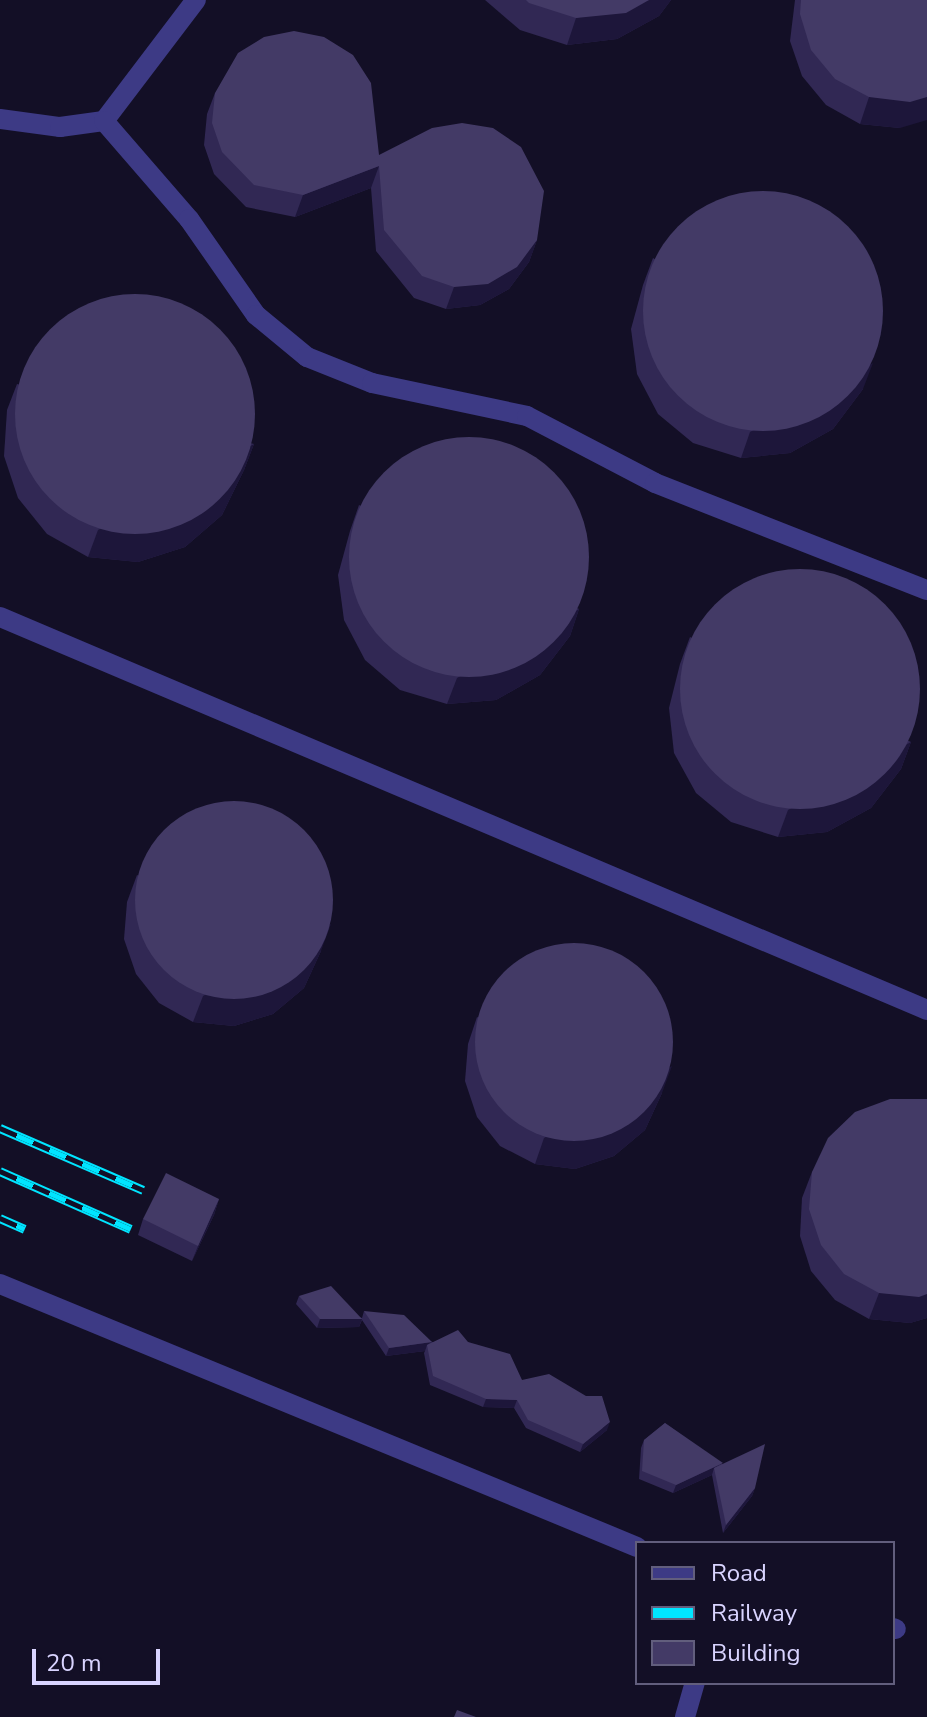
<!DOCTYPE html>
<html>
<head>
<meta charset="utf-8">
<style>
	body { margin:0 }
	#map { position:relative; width:927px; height:1717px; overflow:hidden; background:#130f26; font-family:"Nunito Sans",sans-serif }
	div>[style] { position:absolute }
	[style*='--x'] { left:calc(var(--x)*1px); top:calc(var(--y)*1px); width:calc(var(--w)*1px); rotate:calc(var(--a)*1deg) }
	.minor>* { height:20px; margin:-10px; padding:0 10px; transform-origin:10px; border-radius:10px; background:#3d3a85 }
	.rail>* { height:9px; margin-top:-4.5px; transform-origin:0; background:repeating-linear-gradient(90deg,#130f26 0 18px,#00e5ff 0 36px); box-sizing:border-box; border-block:2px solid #00e5ff }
	.wall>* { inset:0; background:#312854 }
	.shaded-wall>* { inset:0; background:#1d163a }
	.building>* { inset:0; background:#433a66 }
	.round { border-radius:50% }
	span { translate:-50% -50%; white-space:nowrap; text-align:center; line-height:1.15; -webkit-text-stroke:6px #130f26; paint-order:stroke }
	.legend { position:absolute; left:635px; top:1541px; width:260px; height:144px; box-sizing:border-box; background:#130f26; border:2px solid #625e7d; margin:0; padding:10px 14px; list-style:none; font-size:24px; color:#d9d4ff }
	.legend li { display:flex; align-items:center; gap:16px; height:40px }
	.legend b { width:40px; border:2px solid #625e7d }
	.scale { position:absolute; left:32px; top:1649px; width:128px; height:36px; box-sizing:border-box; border:4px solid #d9d4ff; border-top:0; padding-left:10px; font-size:24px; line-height:28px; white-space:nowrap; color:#d9d4ff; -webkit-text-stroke:6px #130f26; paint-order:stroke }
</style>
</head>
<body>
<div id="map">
	<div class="minor">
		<div style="--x:0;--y:119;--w:61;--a:7.6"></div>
		<div style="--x:60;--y:127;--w:44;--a:-7.8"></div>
		<div style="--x:104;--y:121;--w:152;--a:-52.8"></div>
		<div style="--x:104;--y:121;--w:130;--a:49.1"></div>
		<div style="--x:189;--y:219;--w:117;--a:55.1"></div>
		<div style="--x:256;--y:315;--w:66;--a:39.5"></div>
		<div style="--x:307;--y:357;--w:70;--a:21.8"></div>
		<div style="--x:372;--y:383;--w:158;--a:12"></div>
		<div style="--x:527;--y:416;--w:144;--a:27.6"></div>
		<div style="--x:655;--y:483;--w:292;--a:21.5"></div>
		<div style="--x:0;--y:617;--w:1007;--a:22.97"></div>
		<div style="--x:0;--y:1284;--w:689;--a:22.43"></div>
		<div style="--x:893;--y:1628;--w:3;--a:18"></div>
		<div style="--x:685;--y:1717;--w:35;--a:-74"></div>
	</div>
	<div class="rail">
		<div style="--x:0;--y:1128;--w:156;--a:23.4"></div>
		<div style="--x:0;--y:1171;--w:143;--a:23.9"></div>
		<div style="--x:0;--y:1218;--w:27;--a:24"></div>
	</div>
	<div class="wall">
		<div style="clip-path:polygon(485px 0,671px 0,659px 16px,617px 39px,567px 45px,520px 30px)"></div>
		<div style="clip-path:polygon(795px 0,927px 0,900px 128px,860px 124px,826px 105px,802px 76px,790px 41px)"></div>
		<div style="clip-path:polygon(215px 93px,379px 155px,537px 240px,529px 262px,509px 289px,480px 305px,446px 309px,414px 298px,376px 251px,371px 188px,295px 217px,246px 207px,214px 174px,204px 145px,207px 114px)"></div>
		<div style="clip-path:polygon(653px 258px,863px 389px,833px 429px,790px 453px,741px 458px,693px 443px,658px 414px,637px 374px,631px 329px,643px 285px)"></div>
		<div style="clip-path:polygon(17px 384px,254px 444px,244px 470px,222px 515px,185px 547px,138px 562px,88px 557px,47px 534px,18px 498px,4px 456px,7px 410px)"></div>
		<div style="clip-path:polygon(359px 505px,579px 609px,570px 636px,540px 675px,496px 700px,447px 704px,400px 690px,365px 660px,344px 620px,338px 575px,350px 531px)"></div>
		<div style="clip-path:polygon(690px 637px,911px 742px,901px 769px,871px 808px,827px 832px,778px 837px,731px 822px,696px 793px,674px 753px,669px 708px,680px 664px)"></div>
		<div style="clip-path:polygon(137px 875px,321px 951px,304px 988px,273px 1014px,234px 1026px,193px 1022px,159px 1003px,136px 974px,124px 939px,127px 902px)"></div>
		<div style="clip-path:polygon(477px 1017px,662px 1093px,645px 1130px,614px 1156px,575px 1169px,535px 1164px,500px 1146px,477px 1117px,465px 1081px,468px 1044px)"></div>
		<div style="clip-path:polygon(927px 1099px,927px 1318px,910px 1323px,869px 1319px,835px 1300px,811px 1271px,800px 1236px,802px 1198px,812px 1172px)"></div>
		<div style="clip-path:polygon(219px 1199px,214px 1215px,192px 1261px,138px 1235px,143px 1219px)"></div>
		<div style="clip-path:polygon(299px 1296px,362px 1318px,364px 1311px,432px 1342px,468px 1342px,522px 1380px,607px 1430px,580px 1452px,526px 1428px,514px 1408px,483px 1407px,430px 1385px,424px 1353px,425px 1351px,386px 1356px,362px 1320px,359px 1327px,317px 1328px,296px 1304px)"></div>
		<div style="clip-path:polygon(665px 1423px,755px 1488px,752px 1496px,723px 1533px,712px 1475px,673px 1493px,639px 1479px,641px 1448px,644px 1440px)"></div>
	</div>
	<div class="shaded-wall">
		<div style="clip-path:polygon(649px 0,671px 0,659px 16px,617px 39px,567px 45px,576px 18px)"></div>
		<div style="clip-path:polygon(869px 97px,927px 97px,927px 120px,900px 128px,860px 124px)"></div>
		<div style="clip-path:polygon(379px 166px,371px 188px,295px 217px,303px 195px)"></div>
		<div style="clip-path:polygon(537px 240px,529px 262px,509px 289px,480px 305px,446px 309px,454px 287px)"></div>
		<div style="clip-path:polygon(873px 363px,863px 389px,833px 429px,790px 453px,741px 458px,750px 432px)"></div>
		<div style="clip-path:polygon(254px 444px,244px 470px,222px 515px,185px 547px,138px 562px,88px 557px,98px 530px)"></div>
		<div style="clip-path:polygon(579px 609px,570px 636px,540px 675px,496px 700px,447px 704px,457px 678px)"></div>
		<div style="clip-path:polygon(911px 742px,901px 769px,871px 808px,827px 832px,778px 837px,788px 810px)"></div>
		<div style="clip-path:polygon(331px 924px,321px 951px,304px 988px,273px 1014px,234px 1026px,193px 1022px,203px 996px)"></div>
		<div style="clip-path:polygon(672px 1066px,662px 1093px,645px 1130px,614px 1156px,575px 1169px,535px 1164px,544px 1138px)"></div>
		<div style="clip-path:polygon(219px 1199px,214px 1215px,192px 1261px,198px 1246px)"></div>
		<div style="clip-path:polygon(879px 1293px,927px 1294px,927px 1318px,910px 1323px,869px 1319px)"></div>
		<div style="clip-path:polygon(320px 1319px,362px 1319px,359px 1327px,317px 1328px)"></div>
		<div style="clip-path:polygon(432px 1342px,427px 1345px,425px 1351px,386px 1356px,389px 1348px)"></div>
		<div style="clip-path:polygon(486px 1399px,517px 1400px,514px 1408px,483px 1407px)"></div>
		<div style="clip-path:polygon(610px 1422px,607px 1430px,580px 1452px,583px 1444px)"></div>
		<div style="clip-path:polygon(723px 1463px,714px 1468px,712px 1475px,673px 1493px,676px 1485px)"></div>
		<div style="clip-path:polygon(755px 1488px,752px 1496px,723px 1533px,726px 1525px)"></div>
	</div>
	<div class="building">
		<div style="clip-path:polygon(526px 0,649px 0,626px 13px,576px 18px,529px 3px)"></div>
		<div style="clip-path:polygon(801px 0,927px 0,927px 97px,910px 102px,869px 97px,835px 79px,811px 50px,800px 14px)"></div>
		<div style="clip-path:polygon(294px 31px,324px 37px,353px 55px,371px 83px,379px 155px,432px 128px,462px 123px,493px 128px,521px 147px,544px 191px,537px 240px,517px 267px,488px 284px,454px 287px,422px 276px,384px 230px,379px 166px,303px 195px,254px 185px,222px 152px,212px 123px,215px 93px,238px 53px,264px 37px)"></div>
		<div class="round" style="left:643px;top:191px;width:240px;height:240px"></div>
		<div class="round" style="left:15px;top:294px;width:240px;height:240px"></div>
		<div class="round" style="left:349px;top:437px;width:240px;height:240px"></div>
		<div class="round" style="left:680px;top:569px;width:240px;height:240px"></div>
		<div class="round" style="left:135px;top:801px;width:198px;height:198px"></div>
		<div class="round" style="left:475px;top:943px;width:198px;height:198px"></div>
		<div style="clip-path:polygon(890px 1099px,927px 1099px,927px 1294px,919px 1297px,879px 1293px,844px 1274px,821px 1245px,809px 1209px,812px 1172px,828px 1138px,855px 1112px)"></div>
		<div style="clip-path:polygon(166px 1173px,219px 1199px,198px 1246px,143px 1219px)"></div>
		<div style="clip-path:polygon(331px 1286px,362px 1319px,320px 1319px,299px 1296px)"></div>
		<div style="clip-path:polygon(364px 1311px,404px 1315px,432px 1342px,389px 1348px)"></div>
		<div style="clip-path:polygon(458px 1330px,468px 1342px,510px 1354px,522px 1380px,549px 1374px,586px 1396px,602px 1396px,610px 1422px,583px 1444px,528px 1420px,517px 1400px,486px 1399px,433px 1376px,427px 1345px)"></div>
		<div style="clip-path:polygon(665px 1423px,723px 1463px,676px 1485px,642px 1471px,644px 1440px)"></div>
		<div style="clip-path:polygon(765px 1444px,755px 1488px,726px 1525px,714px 1468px)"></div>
		<div style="clip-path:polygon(457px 1710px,476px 1717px,454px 1717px)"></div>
	</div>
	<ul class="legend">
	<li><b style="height:10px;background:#3d3a85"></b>Road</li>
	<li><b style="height:10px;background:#00e5ff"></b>Railway</li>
	<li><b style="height:22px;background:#433a66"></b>Building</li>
	</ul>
	<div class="scale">20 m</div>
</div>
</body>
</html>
